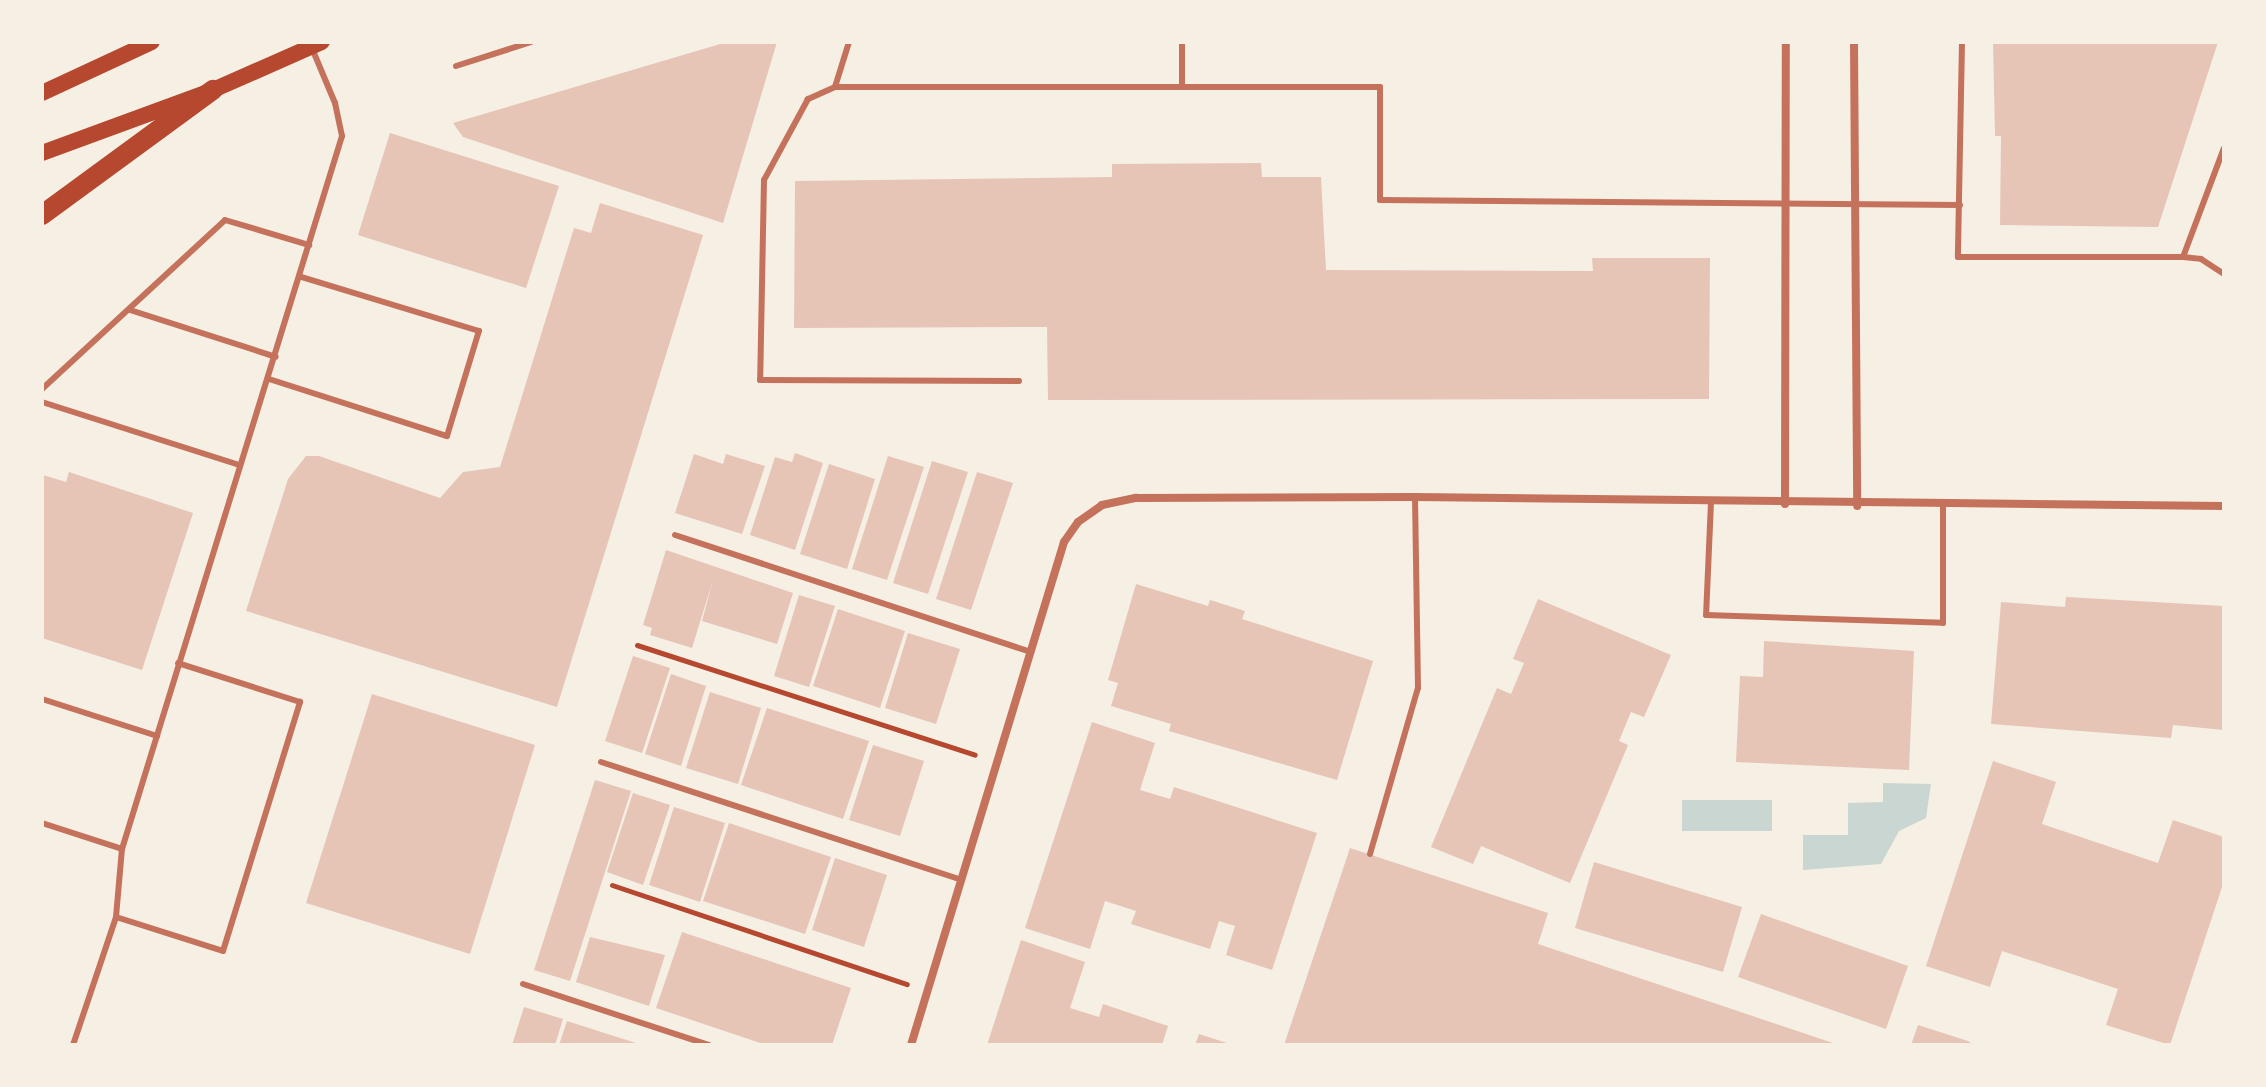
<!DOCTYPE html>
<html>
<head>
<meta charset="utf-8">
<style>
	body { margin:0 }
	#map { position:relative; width:2266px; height:1087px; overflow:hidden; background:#f6efe4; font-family:Mulish,sans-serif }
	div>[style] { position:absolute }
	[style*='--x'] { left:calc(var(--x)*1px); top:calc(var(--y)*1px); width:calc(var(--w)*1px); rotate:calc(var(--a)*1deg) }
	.water>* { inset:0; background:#c9d6d2 }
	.building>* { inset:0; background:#e6c5b7 }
	.path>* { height:5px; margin:-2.5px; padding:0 2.5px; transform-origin:2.5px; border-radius:2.5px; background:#b5482f }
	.service>* { height:6px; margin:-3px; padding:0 3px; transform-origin:3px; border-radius:3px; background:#c5725c }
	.minor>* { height:8px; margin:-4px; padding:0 4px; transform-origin:4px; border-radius:4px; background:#c5725c }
	.secondary>* { height:16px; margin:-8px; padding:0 8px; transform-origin:8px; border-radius:8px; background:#b5482f }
	.primary>* { height:20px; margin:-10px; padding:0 10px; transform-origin:10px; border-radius:10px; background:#b5482f }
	span { translate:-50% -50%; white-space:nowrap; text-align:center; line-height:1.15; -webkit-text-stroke:8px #f6efe4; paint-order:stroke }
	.frame { position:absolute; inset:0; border:44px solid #f6efe4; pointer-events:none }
</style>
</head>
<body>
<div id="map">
	<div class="water">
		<div style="clip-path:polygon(1883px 783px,1931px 784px,1926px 818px,1899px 831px,1881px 864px,1803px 870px,1803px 835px,1848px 835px,1848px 803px,1883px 802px)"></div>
		<div style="clip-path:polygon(1682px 800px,1772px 800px,1772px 831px,1682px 831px)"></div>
	</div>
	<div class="building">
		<div style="clip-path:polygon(727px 42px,777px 42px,723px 223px,463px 137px,453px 123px)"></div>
		<div style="clip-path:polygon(1993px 42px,2218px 42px,2158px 227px,2000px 225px,2001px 136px,1995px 136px)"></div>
		<div style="clip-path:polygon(390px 133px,559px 186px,526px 288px,358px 235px)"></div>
		<div style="clip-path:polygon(1261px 163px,1262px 177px,1321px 177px,1326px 270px,1593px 271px,1592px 258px,1710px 258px,1709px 399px,1048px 400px,1047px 327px,794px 328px,795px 181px,1112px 177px,1112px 164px)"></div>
		<div style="clip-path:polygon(600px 203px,703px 235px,557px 707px,246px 611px,288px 479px,306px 456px,319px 456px,440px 498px,463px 472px,500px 467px,574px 228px,591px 233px)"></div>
		<div style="clip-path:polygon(795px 453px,823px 463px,795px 550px,750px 535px,775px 457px,792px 462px)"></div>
		<div style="clip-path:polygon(694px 454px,723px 464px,726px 454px,765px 466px,742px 534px,675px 513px)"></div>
		<div style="clip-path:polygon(888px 456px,924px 467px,887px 580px,852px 569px)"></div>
		<div style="clip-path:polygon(932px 461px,968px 472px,928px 594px,893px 583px)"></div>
		<div style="clip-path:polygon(829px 464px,875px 479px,847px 569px,800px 554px)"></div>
		<div style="clip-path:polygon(69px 472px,193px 513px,142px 670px,42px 638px,42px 479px,43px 475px,66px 482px)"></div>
		<div style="clip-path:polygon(977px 472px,1013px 483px,971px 610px,936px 599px)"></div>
		<div style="clip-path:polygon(666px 550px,793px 593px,777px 644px,702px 621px,713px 580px,692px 648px,650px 635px,652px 628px,643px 625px)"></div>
		<div style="clip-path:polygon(1136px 584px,1208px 606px,1210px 600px,1245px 611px,1242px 619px,1373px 661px,1337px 780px,1169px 731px,1171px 724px,1111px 706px,1118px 683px,1108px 680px)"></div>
		<div style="clip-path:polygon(799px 595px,835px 606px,809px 687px,774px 676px)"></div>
		<div style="clip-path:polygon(2066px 597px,2224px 606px,2224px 730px,2173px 725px,2171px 738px,1991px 724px,2001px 602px,2065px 607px)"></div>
		<div style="clip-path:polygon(1538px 599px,1671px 655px,1644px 717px,1631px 712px,1619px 741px,1628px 745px,1570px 883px,1481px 846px,1473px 864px,1431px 847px,1497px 688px,1511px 694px,1524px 663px,1513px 659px)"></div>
		<div style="clip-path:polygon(838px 609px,905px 631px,880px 708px,813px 686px)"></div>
		<div style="clip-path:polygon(908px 633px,960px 649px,936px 724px,885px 708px)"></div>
		<div style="clip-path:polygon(1764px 641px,1914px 651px,1909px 770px,1736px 762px,1740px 676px,1763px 677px)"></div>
		<div style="clip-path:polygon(633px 656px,670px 668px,642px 753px,605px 741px)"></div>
		<div style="clip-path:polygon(671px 674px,706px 686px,681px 766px,645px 754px)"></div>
		<div style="clip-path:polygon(710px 692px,761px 708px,738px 784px,686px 768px)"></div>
		<div style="clip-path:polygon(372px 694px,535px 745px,470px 954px,306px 903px)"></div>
		<div style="clip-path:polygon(767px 708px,869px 741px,843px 819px,741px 785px)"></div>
		<div style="clip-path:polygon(1092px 722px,1155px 743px,1140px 790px,1170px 799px,1174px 787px,1317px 833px,1272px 970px,1226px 955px,1235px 926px,1219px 921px,1210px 949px,1131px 924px,1136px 911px,1105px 901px,1090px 949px,1025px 928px)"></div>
		<div style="clip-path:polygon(873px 745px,924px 761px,900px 836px,849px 820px)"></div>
		<div style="clip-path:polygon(1993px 761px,2056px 782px,2042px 824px,2158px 863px,2173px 820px,2224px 837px,2224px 881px,2170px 1045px,2106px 1025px,2118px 989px,2002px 951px,1990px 987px,1926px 966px)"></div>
		<div style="clip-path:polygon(595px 780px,631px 791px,570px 981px,534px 970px)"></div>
		<div style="clip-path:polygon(633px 793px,670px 805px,643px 885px,607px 872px)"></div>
		<div style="clip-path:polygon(674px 807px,725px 823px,700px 902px,649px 885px)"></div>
		<div style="clip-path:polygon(729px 823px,831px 857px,805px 934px,703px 901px)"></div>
		<div style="clip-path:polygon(1350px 848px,1548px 913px,1538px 944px,1839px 1045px,1284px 1045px)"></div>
		<div style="clip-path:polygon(835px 858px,887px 875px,864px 947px,812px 930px)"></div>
		<div style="clip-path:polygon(1594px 862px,1742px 907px,1723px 972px,1575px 928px)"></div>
		<div style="clip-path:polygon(1761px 914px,1908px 966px,1886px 1029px,1738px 977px)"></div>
		<div style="clip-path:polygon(682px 932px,851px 988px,832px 1045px,766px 1045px,656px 1008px)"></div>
		<div style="clip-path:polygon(590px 937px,665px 955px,649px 1006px,576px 982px)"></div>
		<div style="clip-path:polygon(1021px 940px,1085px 962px,1070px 1008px,1099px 1017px,1103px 1004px,1168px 1026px,1162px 1045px,987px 1045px)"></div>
		<div style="clip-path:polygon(524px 1007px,563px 1019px,555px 1045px,512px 1045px)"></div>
		<div style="clip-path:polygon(567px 1021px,639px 1044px,639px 1045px,559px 1045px)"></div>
		<div style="clip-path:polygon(1918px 1025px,1968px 1041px,1974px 1045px,1911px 1045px)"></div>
		<div style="clip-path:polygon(1199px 1034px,1230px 1044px,1230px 1045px,1195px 1045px)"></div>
	</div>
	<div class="path">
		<div style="--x:637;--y:645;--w:355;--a:18"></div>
		<div style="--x:612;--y:885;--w:311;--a:18.6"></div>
	</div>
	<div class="service">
		<div style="--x:849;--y:42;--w:47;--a:107.3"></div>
		<div style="--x:835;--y:87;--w:30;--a:156"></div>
		<div style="--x:808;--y:99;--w:92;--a:118.5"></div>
		<div style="--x:764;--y:180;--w:200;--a:91.1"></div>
		<div style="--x:760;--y:380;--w:259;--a:0.2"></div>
		<div style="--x:1182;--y:42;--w:44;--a:90"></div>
		<div style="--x:1962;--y:42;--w:215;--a:91.1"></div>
		<div style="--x:1958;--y:257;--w:225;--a:0"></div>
		<div style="--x:2183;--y:257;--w:18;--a:6"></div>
		<div style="--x:2201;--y:259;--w:27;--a:33"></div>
		<div style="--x:456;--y:66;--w:79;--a:-17.7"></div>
		<div style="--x:835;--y:87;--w:545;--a:0"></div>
		<div style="--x:1380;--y:87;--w:113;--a:90"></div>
		<div style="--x:1380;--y:200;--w:580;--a:0.49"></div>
		<div style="--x:2183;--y:257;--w:116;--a:-69.4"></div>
		<div style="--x:130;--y:310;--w:153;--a:17.8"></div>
		<div style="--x:269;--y:379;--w:187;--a:17.8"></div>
		<div style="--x:447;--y:436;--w:110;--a:-73.1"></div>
		<div style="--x:479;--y:331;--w:186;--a:-163.1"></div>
		<div style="--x:42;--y:389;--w:249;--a:-42.7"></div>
		<div style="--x:225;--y:220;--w:88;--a:16.6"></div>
		<div style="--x:42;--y:402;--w:208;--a:17.7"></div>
		<div style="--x:1711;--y:502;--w:113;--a:92.5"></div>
		<div style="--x:1706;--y:615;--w:237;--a:1.9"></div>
		<div style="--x:1943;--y:623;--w:117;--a:-90"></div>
		<div style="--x:675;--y:535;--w:375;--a:18.2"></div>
		<div style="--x:42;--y:699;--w:121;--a:17.8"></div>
		<div style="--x:601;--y:762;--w:379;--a:18.1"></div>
		<div style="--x:42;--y:823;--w:84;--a:18"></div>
		<div style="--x:1370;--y:854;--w:173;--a:-73.9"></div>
		<div style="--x:1418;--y:688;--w:191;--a:-90.9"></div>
		<div style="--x:116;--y:917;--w:112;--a:17.6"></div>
		<div style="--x:223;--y:951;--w:261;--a:-72.8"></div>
		<div style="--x:300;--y:702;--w:128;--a:-162.3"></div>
		<div style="--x:523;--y:984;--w:196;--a:18.2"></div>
		<div style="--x:73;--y:1045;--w:135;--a:-71.4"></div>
		<div style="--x:116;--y:917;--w:68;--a:-85"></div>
		<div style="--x:122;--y:849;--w:746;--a:-72.85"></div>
		<div style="--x:342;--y:136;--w:34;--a:-102"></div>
		<div style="--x:335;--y:103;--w:62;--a:-112.8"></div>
	</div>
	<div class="minor">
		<div style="--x:1854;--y:42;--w:464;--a:89.6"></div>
		<div style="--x:1785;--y:504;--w:462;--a:-89.9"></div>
		<div style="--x:911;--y:1045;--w:526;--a:-73.08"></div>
		<div style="--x:1064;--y:542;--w:24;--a:-55"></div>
		<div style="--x:1078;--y:522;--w:29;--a:-35"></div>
		<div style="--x:1102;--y:505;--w:35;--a:-12"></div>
		<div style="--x:1136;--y:498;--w:279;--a:-0.2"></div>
		<div style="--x:1415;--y:497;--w:809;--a:0.64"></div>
	</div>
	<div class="secondary">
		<div style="--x:42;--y:93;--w:121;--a:-24.9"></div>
		<div style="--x:42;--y:153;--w:182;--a:-20.2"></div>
		<div style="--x:213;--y:90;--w:119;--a:-23.8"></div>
	</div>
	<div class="primary">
		<div style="--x:42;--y:215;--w:212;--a:-36.2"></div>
	</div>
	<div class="frame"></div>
</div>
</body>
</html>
